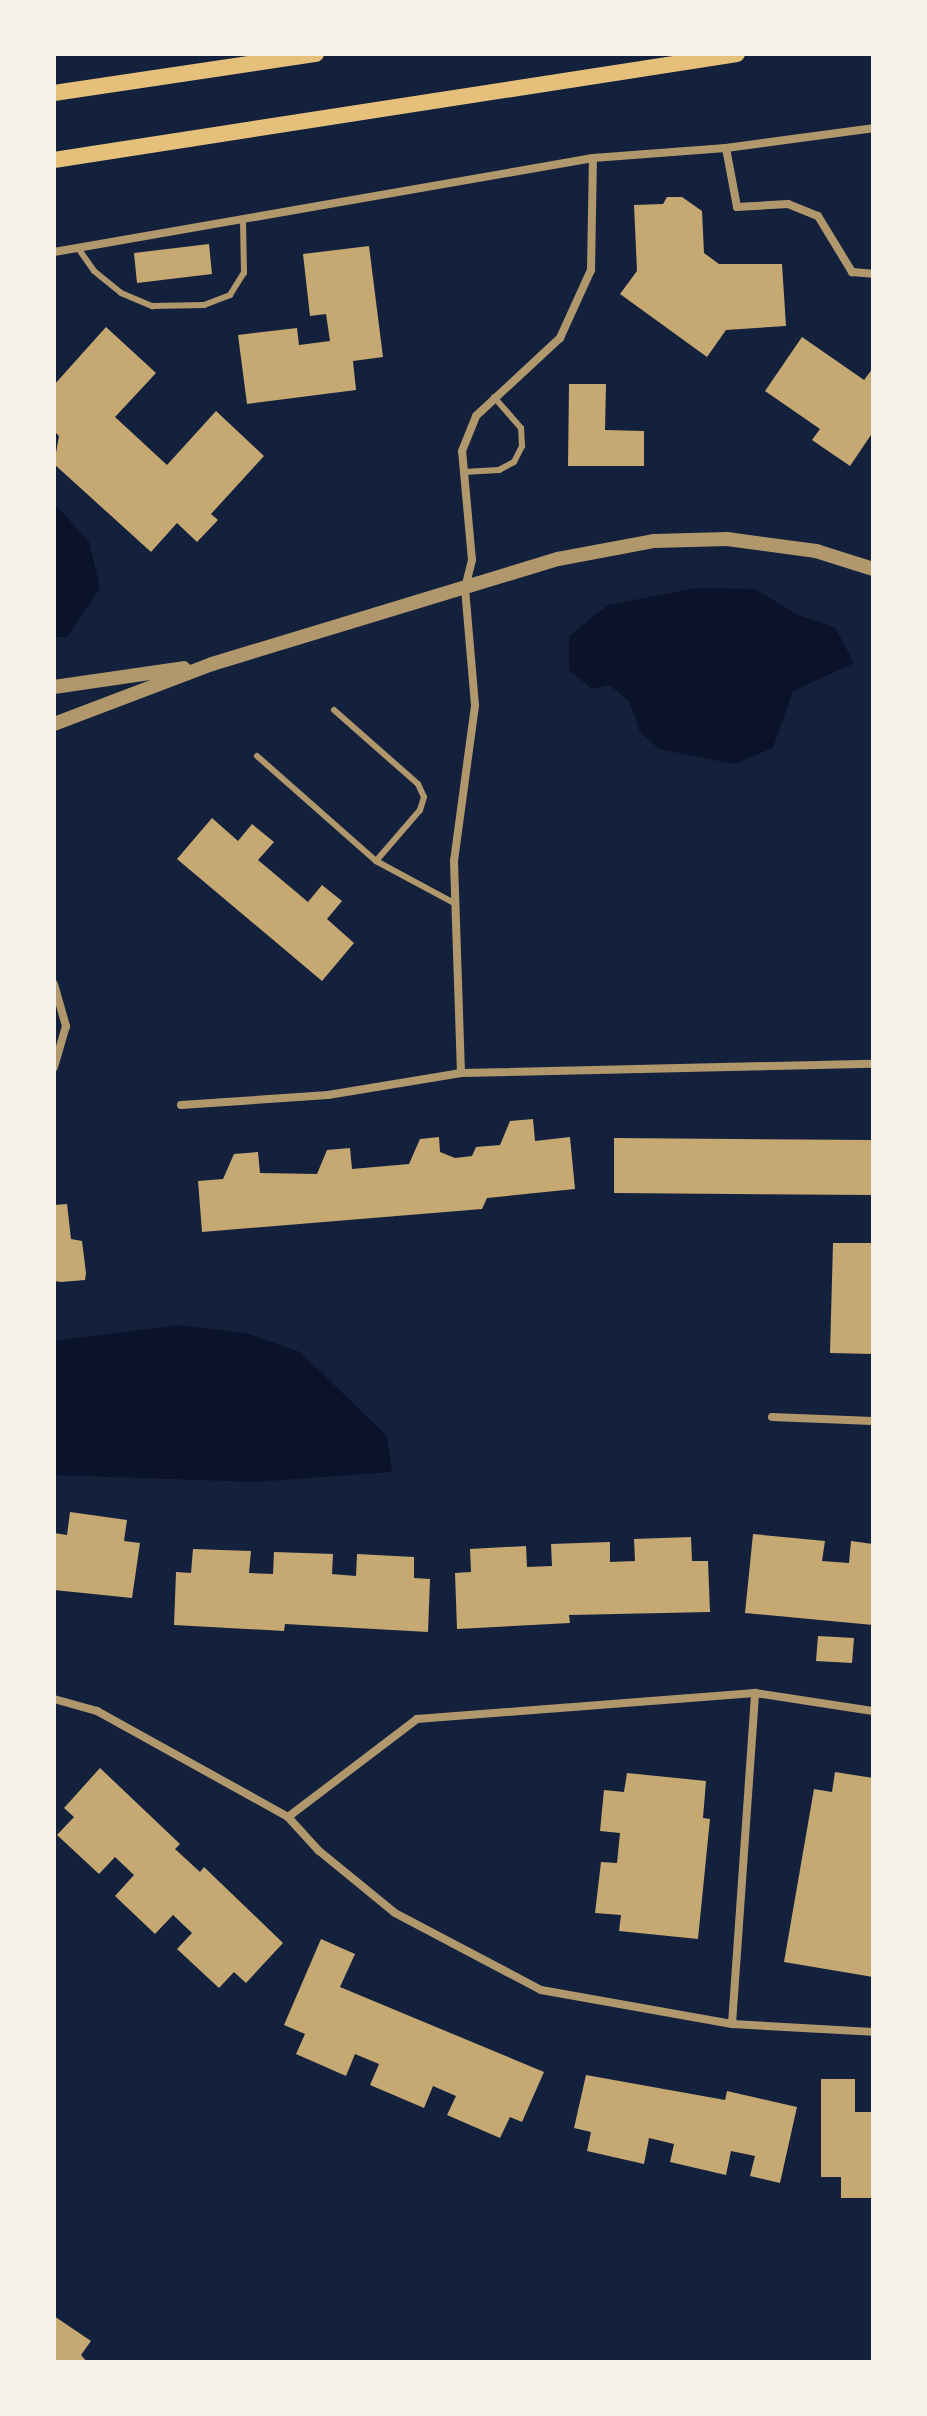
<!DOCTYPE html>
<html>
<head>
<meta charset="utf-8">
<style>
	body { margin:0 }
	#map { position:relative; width:927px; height:2416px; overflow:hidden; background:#14213d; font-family:"Fira Sans Condensed",sans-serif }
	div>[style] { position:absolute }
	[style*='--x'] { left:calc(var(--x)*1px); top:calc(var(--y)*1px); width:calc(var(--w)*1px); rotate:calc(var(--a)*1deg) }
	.water>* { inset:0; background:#0b132b }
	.building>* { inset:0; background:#c6a872 }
	.service>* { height:6px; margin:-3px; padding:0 3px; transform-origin:3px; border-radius:3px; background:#b1986c }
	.minor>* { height:8px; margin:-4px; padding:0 4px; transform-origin:4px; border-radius:4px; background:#b1986c }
	.tertiary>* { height:14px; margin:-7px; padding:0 7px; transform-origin:7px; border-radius:7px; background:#b1986c }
	.secondary>* { height:16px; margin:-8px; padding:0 8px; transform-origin:8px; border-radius:8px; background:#e5c07b }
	span { translate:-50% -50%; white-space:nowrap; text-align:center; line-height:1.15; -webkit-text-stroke:8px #f6f1e7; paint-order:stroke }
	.frame { position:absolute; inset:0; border:56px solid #f6f1e7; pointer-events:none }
</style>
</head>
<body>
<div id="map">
	<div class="water">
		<div style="clip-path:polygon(54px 503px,89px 542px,100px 588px,67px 637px,54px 637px)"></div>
		<div style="clip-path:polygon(696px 588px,755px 589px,798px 615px,835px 627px,854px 663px,793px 691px,773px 748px,734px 764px,659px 749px,640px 732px,629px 701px,609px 685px,592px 689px,569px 670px,569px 636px,608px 605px)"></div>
		<div style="clip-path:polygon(178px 1325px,246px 1333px,300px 1352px,387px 1436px,392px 1472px,255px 1482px,54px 1475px,54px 1341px)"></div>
	</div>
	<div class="building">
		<div style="clip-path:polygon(667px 197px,682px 197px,702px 211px,704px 253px,719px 264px,782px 264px,786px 326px,726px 330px,707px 357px,620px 294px,637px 271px,634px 205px,663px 204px)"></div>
		<div style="clip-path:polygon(209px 244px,212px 274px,137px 283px,134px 253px)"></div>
		<div style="clip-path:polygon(369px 246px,383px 357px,353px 361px,356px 390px,247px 404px,238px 335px,297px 328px,299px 345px,330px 341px,326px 314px,310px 316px,303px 254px)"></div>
		<div style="clip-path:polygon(106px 327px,156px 373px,115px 417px,167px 465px,216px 411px,264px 456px,211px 514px,218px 520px,197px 542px,177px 523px,151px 552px,54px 464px,59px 436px,54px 431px,54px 385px)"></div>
		<div style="clip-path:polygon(802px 337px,864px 380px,873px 368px,873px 432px,850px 466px,812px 440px,820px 429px,765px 391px)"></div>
		<div style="clip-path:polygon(569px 384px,606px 384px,605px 430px,644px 431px,644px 466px,568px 466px)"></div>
		<div style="clip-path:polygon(212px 818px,238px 841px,252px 824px,274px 842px,258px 860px,308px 902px,322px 885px,342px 901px,327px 919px,354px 943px,322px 981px,177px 859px)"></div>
		<div style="clip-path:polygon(533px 1119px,535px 1141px,570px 1137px,575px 1189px,487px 1198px,482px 1209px,202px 1232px,198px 1181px,223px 1179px,234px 1154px,258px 1152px,260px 1173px,317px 1174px,327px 1150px,350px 1148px,352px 1169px,409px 1164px,420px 1139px,439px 1137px,440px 1152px,455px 1158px,472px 1156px,476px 1147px,500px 1145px,510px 1121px)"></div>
		<div style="clip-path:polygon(614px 1138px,873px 1140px,873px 1195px,614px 1193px)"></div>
		<div style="clip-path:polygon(67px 1204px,71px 1239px,82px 1241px,86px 1273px,85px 1280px,61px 1282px,54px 1281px,54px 1205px)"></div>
		<div style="clip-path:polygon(833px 1243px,873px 1243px,873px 1354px,830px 1353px)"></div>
		<div style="clip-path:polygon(70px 1512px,127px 1520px,124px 1541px,140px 1543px,132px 1598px,54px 1590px,54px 1533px,67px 1535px)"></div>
		<div style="clip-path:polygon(753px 1534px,825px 1541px,822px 1561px,849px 1563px,851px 1541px,873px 1544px,873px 1625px,745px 1613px)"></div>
		<div style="clip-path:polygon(691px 1537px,692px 1561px,708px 1561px,710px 1612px,569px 1615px,570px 1623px,457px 1629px,455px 1573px,471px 1572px,470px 1549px,526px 1546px,527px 1567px,552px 1566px,551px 1544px,610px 1542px,610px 1562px,635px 1561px,634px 1539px)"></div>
		<div style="clip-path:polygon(193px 1549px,251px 1551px,249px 1573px,273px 1574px,274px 1552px,333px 1554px,332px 1574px,356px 1576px,357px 1554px,414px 1557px,414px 1578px,430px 1579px,428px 1632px,285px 1624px,284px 1631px,174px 1625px,176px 1572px,191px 1573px)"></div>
		<div style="clip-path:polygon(818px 1636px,854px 1638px,852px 1663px,816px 1661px)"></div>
		<div style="clip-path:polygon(100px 1768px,180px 1844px,175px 1849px,200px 1872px,204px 1867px,283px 1943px,246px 1983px,234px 1972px,219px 1988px,177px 1949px,192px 1933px,173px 1915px,155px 1934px,115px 1896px,134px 1875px,115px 1857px,99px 1874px,57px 1835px,74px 1817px,64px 1808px)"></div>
		<div style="clip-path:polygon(835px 1772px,873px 1778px,873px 1977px,784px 1962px,814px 1789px,832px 1792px)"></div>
		<div style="clip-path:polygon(627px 1773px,706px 1781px,703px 1818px,710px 1819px,698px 1939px,619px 1931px,621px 1915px,595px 1913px,601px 1862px,617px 1863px,620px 1833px,600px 1831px,604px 1790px,624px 1792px)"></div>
		<div style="clip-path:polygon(321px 1939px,355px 1954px,340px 1987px,544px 2072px,522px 2122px,510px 2117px,500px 2138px,447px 2115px,456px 2096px,433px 2086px,424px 2108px,370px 2085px,379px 2064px,355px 2054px,346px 2076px,296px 2054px,305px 2034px,284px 2025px)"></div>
		<div style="clip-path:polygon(586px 2075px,725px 2100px,727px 2091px,797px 2107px,780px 2183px,750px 2176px,755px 2156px,731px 2151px,726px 2175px,670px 2162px,674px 2144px,649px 2138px,644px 2164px,587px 2151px,591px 2132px,574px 2128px)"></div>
		<div style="clip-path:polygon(821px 2079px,855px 2079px,855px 2112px,873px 2112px,873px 2198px,841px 2198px,841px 2177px,821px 2177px)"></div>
		<div style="clip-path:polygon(54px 2316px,91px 2341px,81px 2355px,87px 2362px,54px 2362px)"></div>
	</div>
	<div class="service">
		<div style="--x:78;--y:248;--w:28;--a:55"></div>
		<div style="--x:94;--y:271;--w:35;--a:39"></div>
		<div style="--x:121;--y:293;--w:34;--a:23"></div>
		<div style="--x:152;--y:306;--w:52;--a:-1.1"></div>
		<div style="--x:204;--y:305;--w:28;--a:-21"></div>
		<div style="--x:230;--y:295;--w:26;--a:-58"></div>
		<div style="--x:244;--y:273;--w:54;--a:-91.1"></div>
		<div style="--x:463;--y:472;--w:36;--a:-3"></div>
		<div style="--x:499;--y:470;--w:17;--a:-28"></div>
		<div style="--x:514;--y:462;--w:18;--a:-63"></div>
		<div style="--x:522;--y:446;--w:18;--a:-93"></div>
		<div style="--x:521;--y:428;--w:41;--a:-131.1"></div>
		<div style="--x:334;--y:710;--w:112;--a:41.4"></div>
		<div style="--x:418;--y:784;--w:14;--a:65"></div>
		<div style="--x:424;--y:797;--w:14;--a:107"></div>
		<div style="--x:420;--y:810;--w:67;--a:130.8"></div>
		<div style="--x:257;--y:756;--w:159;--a:41.4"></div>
		<div style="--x:376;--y:861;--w:91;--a:28.3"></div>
	</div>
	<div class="minor">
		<div style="--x:726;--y:148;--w:60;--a:79.4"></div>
		<div style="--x:737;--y:207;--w:51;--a:-3.4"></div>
		<div style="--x:788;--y:204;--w:32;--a:22"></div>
		<div style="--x:818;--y:216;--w:66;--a:58.7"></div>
		<div style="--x:852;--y:272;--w:21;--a:5"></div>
		<div style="--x:54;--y:252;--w:547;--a:-9.89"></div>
		<div style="--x:593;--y:158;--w:133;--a:-4.3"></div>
		<div style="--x:726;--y:148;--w:148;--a:-7.7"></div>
		<div style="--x:54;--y:984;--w:44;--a:74.1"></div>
		<div style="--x:66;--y:1026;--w:43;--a:106.3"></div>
		<div style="--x:461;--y:1073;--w:212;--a:-91.9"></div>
		<div style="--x:454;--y:861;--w:157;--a:-82.3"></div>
		<div style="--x:475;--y:705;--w:117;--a:-94.9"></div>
		<div style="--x:465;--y:588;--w:29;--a:-76"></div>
		<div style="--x:472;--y:560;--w:109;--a:-95.2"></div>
		<div style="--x:462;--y:451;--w:38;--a:-68"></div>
		<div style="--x:476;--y:416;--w:115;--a:-42.9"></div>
		<div style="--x:560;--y:338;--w:75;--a:-65.5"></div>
		<div style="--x:591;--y:270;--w:112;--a:-89"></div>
		<div style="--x:181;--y:1105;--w:147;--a:-3.9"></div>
		<div style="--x:328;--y:1095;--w:135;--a:-9.4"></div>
		<div style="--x:461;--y:1073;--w:412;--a:-1.3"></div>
		<div style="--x:772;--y:1417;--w:101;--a:2.3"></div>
		<div style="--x:54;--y:1699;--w:45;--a:15.6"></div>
		<div style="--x:97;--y:1711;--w:218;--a:29"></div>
		<div style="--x:288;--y:1817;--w:45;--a:47.7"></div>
		<div style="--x:318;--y:1850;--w:99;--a:39.3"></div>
		<div style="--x:395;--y:1913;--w:165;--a:27.8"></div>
		<div style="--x:541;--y:1990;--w:194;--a:10.1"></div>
		<div style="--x:732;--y:2024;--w:141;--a:3.2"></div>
		<div style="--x:288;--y:1817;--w:162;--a:-37.2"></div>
		<div style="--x:417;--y:1719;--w:339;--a:-4.4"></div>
		<div style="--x:755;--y:1693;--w:119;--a:8.7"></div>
		<div style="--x:732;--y:2024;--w:332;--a:-86"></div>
	</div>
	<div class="tertiary">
		<div style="--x:54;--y:687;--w:131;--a:-8.3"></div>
		<div style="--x:54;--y:724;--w:169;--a:-20.8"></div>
		<div style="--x:212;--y:664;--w:362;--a:-16.9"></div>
		<div style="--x:558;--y:559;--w:98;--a:-10.6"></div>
		<div style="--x:654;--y:541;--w:73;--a:-1.6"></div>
		<div style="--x:727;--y:539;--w:90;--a:7.7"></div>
		<div style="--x:816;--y:551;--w:60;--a:17.5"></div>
	</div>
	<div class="secondary">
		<div style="--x:54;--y:93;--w:265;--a:-8.5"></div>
		<div style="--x:54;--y:160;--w:691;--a:-8.82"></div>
	</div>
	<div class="frame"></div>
</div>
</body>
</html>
